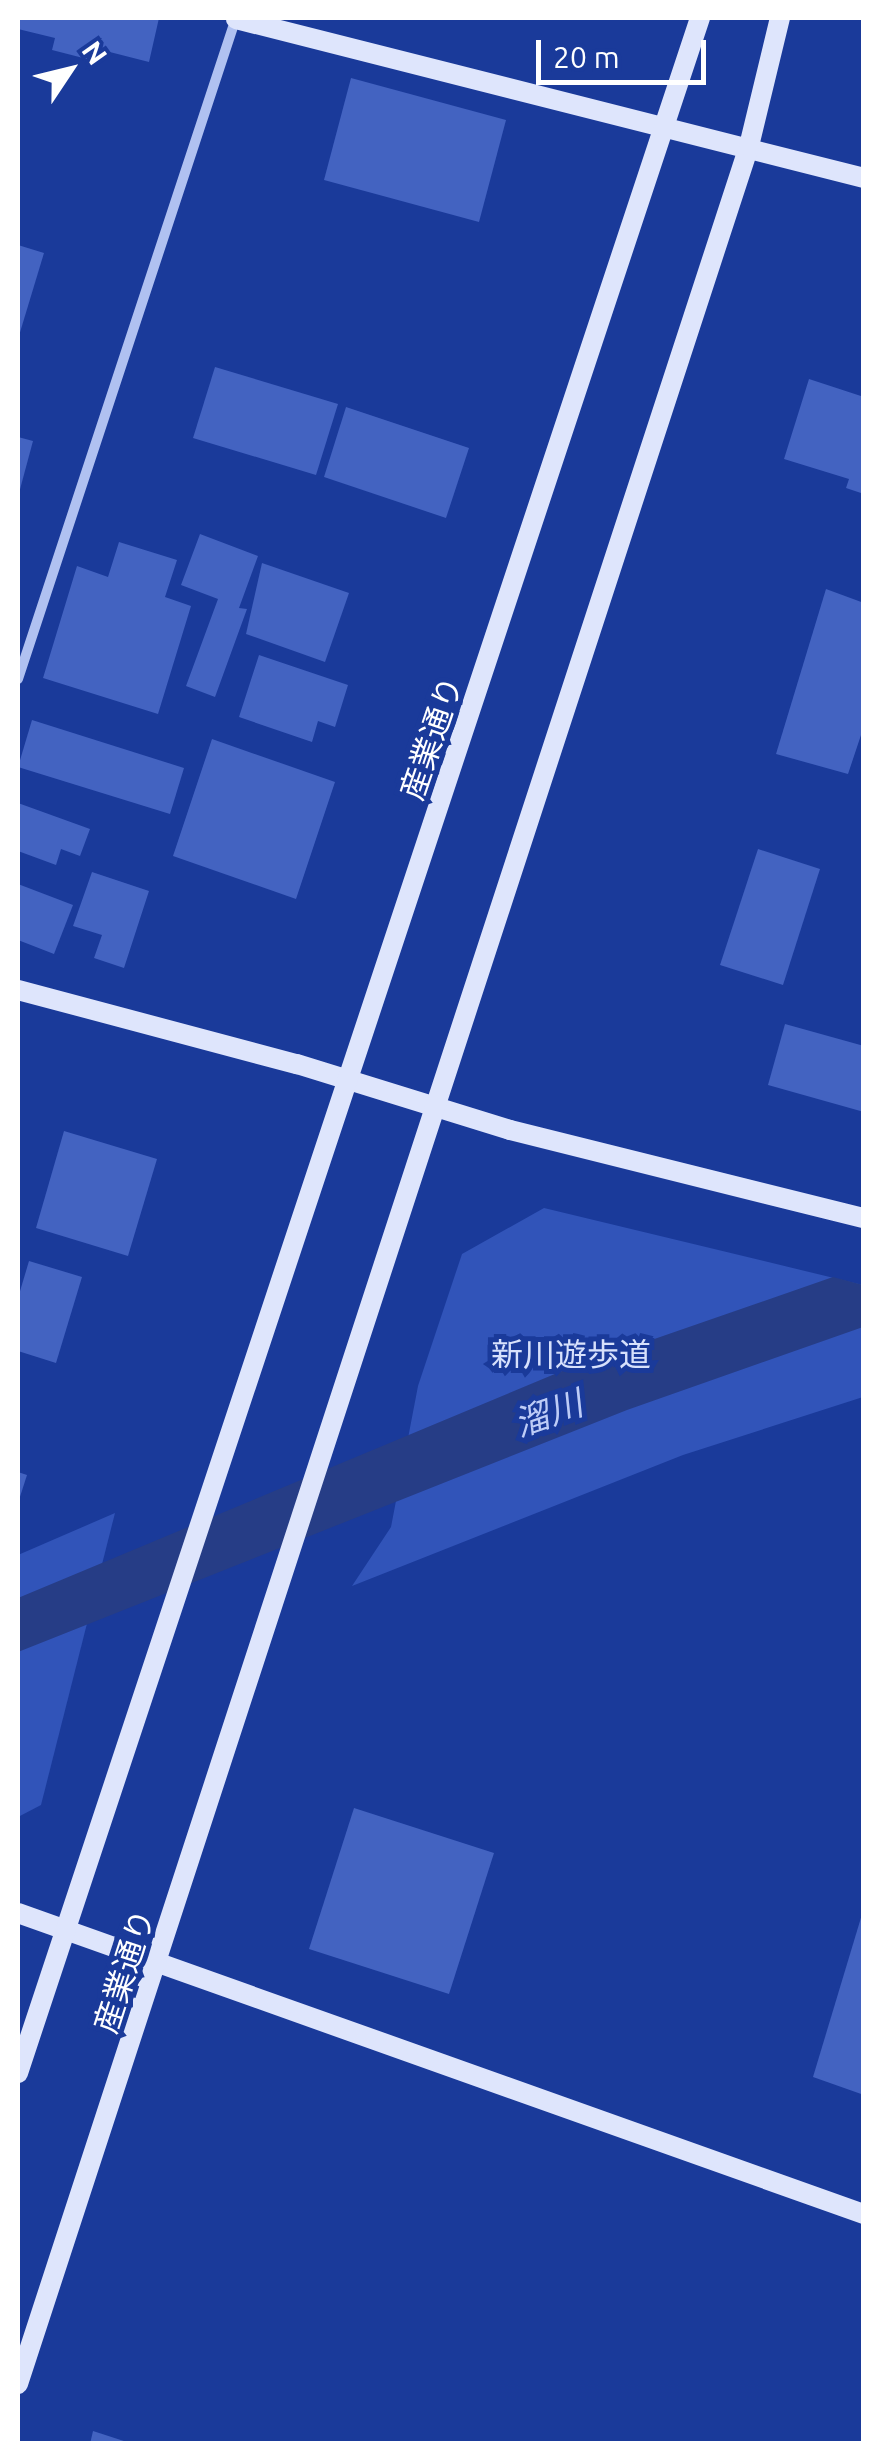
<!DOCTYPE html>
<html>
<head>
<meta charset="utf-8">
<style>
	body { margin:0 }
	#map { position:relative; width:881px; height:2461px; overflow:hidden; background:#1a3a9a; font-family:Ubuntu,"Noto Sans JP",sans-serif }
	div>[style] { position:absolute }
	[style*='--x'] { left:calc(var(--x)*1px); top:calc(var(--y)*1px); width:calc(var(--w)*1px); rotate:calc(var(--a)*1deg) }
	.green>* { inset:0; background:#3154b9 }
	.water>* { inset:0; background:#263d86 }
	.building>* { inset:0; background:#4363c1 }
	.street>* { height:10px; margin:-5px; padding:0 5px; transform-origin:5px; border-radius:5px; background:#b0c1f1 }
	.secondary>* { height:20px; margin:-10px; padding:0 10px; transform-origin:10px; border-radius:10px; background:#dee5fc }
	span { translate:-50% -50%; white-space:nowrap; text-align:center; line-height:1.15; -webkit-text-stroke:10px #1a3a9a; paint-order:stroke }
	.street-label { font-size:32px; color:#fff }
	.park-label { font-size:32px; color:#d7e1fc }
	.water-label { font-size:35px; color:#bdccf7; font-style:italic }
	.frame { position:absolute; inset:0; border:20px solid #fff; pointer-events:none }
	.north { position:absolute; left:20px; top:20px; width:100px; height:100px; -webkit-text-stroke:8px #1a3a9a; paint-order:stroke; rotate:55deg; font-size:28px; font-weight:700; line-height:40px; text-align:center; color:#fff }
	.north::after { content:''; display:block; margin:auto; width:35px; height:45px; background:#fff; clip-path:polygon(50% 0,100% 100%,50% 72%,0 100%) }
	.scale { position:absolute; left:536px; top:40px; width:170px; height:45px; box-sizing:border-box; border:5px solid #fff; border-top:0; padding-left:12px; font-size:30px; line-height:35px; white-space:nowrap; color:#fff; -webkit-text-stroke:8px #1a3a9a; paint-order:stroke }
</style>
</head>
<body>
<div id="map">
	<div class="green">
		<div style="clip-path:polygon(544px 1208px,863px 1285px,863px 1397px,683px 1455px,352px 1586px,391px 1527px,418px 1386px,462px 1254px)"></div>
		<div style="clip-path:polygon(115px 1513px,41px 1805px,18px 1817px,18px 1555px)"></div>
	</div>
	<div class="water">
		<div style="clip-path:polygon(833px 1277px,863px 1285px,863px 1327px,627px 1410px,18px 1652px,18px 1598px,562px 1371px)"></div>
	</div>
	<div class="building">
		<div style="clip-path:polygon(18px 18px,159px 18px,149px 62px,94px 48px,91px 60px,52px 50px,55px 38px,18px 29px)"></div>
		<div style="clip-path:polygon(351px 78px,506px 120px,479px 222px,324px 180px)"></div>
		<div style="clip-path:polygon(18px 245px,44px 253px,18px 339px)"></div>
		<div style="clip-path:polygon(215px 367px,338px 404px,316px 475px,193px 438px)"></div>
		<div style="clip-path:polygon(809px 379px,864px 397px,864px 494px,846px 488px,849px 479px,784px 459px)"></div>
		<div style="clip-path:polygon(346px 407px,469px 448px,446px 518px,324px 477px)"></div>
		<div style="clip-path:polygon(18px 437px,33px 441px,19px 493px,18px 493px)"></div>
		<div style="clip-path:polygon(200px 534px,258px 556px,239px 608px,247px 609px,215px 697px,186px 686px,218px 599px,181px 585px)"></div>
		<div style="clip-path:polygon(119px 542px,177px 560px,165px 597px,191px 606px,158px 714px,43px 678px,77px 566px,108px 577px)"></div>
		<div style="clip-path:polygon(262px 563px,349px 593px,325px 662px,246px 634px)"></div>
		<div style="clip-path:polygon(826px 589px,864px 603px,864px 726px,848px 774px,776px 754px)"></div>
		<div style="clip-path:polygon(259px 655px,348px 685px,335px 727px,318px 721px,312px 742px,239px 717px)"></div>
		<div style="clip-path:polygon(32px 720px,184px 768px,170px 814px,18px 767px)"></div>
		<div style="clip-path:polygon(212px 739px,335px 782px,296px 899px,173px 856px)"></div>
		<div style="clip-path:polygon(18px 803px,90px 829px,80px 856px,61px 849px,56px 865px,18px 851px)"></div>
		<div style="clip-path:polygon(758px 849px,820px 869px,783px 985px,720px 965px)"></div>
		<div style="clip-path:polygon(92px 872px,149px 891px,124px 968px,94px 958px,102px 935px,73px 926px)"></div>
		<div style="clip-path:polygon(18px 884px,73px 905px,54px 954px,18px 940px)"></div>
		<div style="clip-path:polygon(785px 1024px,864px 1046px,864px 1112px,768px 1085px)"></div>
		<div style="clip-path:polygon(64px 1131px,157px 1159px,128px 1256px,36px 1228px)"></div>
		<div style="clip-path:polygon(29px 1261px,82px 1277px,56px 1363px,18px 1351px,18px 1298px)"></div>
		<div style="clip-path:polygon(18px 1472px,27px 1475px,18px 1503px)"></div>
		<div style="clip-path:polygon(354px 1808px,494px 1853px,449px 1994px,309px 1949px)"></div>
		<div style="clip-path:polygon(863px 1911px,864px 1911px,864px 2095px,813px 2077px)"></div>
		<div style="clip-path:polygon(93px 2431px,130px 2443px,130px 2444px,90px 2444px)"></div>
	</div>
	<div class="street">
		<div style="--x:18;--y:679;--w:696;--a:-71.75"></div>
	</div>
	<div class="secondary">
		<div style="--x:236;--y:19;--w:648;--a:14.21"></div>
		<div style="--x:18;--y:990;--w:289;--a:14.9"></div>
		<div style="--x:297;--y:1064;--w:223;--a:17.2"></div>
		<div style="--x:510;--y:1130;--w:365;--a:14"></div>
		<div style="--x:18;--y:1913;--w:898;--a:19.59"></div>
		<div style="--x:18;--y:2073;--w:2165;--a:-71.64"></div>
		<div style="--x:18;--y:2384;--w:2354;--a:-71.91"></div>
		<div style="--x:749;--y:146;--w:132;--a:-76.4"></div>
	</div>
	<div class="street-label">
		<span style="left:431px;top:738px;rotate:-71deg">産業通り</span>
		<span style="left:124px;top:1971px;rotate:-72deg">産業通り</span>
	</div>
	<div class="park-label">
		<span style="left:571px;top:1354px">新川遊歩道</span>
	</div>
	<div class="water-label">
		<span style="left:548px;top:1413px;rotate:-20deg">溜川</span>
	</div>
	<div class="frame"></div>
	<div class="north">N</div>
	<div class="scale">20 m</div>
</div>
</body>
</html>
